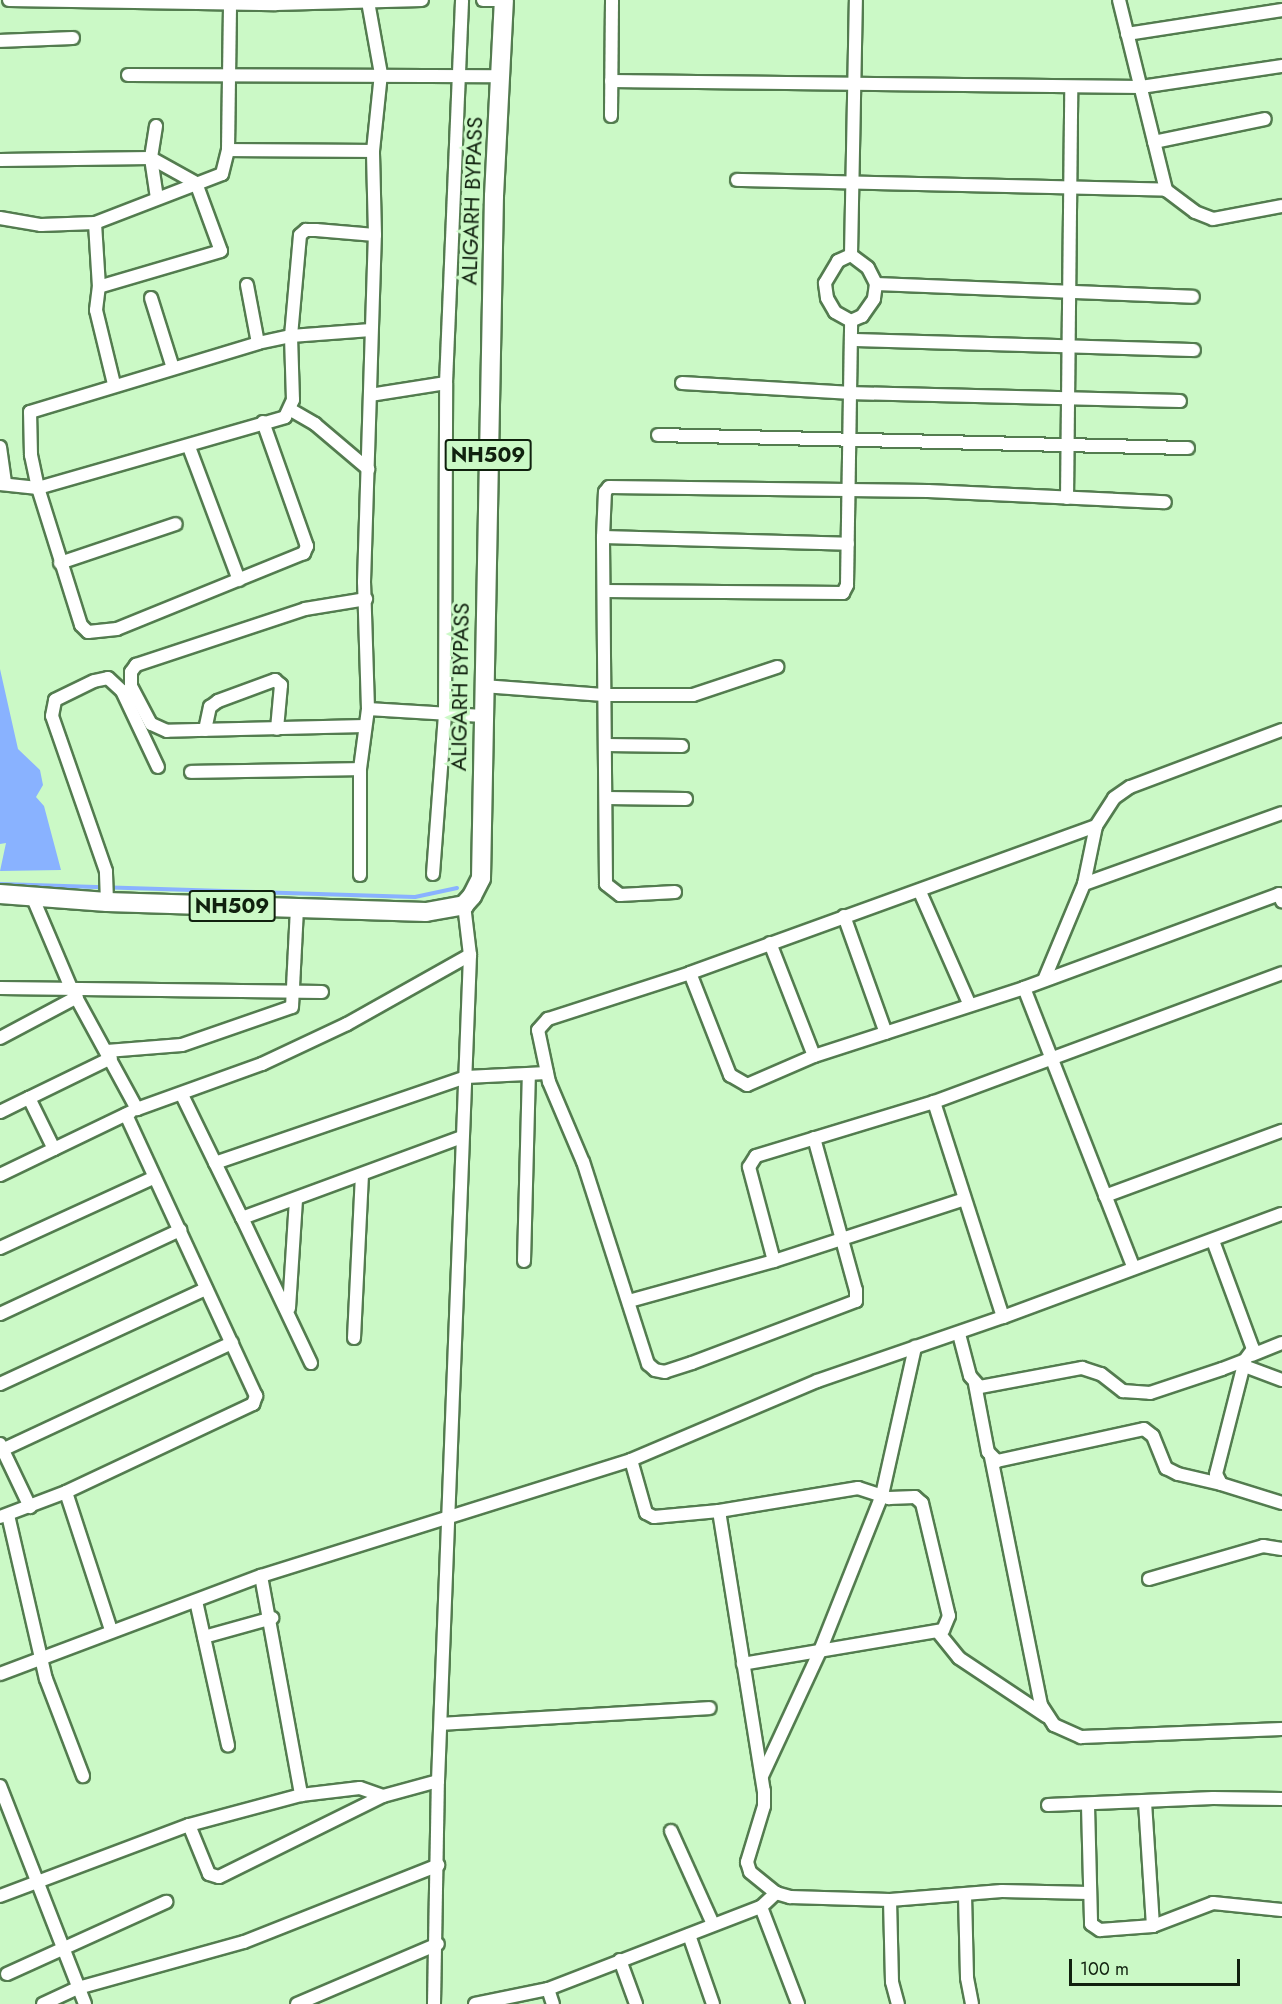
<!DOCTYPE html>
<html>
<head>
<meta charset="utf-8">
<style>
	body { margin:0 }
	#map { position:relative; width:1282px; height:2004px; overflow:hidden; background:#cbf9c6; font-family:Jost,sans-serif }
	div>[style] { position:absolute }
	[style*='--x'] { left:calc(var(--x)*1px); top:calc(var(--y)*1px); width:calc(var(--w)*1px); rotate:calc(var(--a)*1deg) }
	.water>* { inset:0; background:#89b2ff }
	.stream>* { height:4px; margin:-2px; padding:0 2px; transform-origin:2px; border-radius:2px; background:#89b2ff }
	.roads { filter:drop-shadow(2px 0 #537c4f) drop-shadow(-2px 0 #537c4f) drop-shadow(0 2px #537c4f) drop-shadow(0 -2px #537c4f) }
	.minor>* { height:12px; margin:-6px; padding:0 6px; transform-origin:6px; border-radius:6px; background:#fff }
	.highway>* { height:18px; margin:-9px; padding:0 9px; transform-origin:9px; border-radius:9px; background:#fff }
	span { translate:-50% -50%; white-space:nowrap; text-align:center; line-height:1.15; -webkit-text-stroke:6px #cbf9c6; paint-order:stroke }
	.shield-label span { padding:2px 4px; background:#cbf9c6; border:2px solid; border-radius:4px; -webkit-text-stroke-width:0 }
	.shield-label { font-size:21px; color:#10210e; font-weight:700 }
	.street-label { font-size:22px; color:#10210e }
	.scale { position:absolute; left:1069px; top:1959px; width:171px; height:27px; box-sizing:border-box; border:3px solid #10210e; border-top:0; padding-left:8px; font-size:18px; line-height:21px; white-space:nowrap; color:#10210e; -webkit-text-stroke:4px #cbf9c6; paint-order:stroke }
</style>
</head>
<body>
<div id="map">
	<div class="water">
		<div style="clip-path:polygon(0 669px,18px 749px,40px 770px,43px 785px,36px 797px,44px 806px,61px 870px,0 871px,6px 843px,0 844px)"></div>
	</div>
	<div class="stream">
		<div style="--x:0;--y:884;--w:415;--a:1.8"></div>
		<div style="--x:415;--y:897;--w:43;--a:-12.1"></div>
	</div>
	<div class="roads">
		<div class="minor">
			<div style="--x:9;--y:0;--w:267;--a:0.9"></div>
			<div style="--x:276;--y:4;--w:146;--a:-1.6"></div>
			<div style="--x:483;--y:0;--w:21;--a:0"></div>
			<div style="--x:1119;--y:0;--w:196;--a:76.1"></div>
			<div style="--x:1166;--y:190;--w:36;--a:37"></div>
			<div style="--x:1195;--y:212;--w:19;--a:21"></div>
			<div style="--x:1213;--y:219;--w:70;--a:-10.7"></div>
			<div style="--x:1127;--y:34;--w:157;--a:-8.8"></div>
			<div style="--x:0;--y:41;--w:73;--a:-2.4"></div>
			<div style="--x:128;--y:75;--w:374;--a:0.2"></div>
			<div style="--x:611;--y:81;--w:530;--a:0.65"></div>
			<div style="--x:1141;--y:87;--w:143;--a:-8.5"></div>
			<div style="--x:611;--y:116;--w:116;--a:-89.5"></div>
			<div style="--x:156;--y:126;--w:32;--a:99"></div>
			<div style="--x:151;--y:158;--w:40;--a:81.5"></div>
			<div style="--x:1154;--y:142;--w:113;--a:-11.7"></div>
			<div style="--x:228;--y:150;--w:150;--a:-89.2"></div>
			<div style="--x:0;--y:160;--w:151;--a:-0.8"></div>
			<div style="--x:151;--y:158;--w:51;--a:29.1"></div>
			<div style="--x:196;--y:183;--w:72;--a:69.8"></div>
			<div style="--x:221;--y:251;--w:127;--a:163.6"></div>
			<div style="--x:737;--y:180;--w:429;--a:1.3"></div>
			<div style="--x:0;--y:218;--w:42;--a:9.7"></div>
			<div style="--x:41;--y:225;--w:54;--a:-2.1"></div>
			<div style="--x:851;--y:255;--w:255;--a:-88.9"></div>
			<div style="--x:851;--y:255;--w:21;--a:37"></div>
			<div style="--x:868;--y:268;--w:18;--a:63"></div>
			<div style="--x:876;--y:284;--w:15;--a:98"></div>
			<div style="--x:874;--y:299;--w:21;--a:125"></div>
			<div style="--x:862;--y:316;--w:12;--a:156"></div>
			<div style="--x:851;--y:321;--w:18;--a:-151"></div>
			<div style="--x:835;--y:312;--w:16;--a:-120"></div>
			<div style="--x:827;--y:298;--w:15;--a:-98"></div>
			<div style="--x:825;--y:283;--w:26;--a:-59"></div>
			<div style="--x:838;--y:261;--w:14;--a:-25"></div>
			<div style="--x:876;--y:284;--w:317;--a:2.3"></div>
			<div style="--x:247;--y:285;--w:59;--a:79.3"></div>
			<div style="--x:151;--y:298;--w:73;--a:72.6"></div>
			<div style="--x:853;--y:340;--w:341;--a:1.7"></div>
			<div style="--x:682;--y:383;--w:166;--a:3.4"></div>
			<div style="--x:848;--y:393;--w:332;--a:1.4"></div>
			<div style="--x:114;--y:384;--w:76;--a:-103.7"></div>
			<div style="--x:96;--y:310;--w:23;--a:-83"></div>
			<div style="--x:99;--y:287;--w:64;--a:-93.6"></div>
			<div style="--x:95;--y:223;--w:136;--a:-21.1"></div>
			<div style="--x:222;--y:174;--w:25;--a:-76"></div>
			<div style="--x:228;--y:150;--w:145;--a:0.4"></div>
			<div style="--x:370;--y:395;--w:77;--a:-9"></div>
			<div style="--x:291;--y:410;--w:28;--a:30"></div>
			<div style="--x:315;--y:424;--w:70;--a:40.3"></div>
			<div style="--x:263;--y:422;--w:132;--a:70.5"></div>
			<div style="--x:307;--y:546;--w:8;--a:113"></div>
			<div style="--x:304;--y:553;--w:202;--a:157.9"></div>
			<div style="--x:117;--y:629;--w:29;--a:174"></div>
			<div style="--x:88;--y:632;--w:10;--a:-135"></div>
			<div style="--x:81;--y:625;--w:144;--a:-107.4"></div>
			<div style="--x:38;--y:488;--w:34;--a:-102"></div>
			<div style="--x:31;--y:455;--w:43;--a:-91.3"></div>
			<div style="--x:30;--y:412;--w:238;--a:-16.8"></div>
			<div style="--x:258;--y:343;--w:34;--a:-12"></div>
			<div style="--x:291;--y:336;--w:80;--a:-4.3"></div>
			<div style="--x:658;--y:435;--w:530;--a:1.41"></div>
			<div style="--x:0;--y:447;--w:37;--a:82"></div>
			<div style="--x:189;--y:447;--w:142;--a:69.4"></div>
			<div style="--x:0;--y:484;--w:38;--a:6"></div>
			<div style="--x:38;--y:488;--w:257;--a:-16"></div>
			<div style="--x:285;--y:417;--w:19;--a:-65"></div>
			<div style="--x:293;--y:400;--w:64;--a:-91.8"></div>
			<div style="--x:291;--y:336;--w:101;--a:-84.9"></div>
			<div style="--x:300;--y:235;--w:8;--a:-40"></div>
			<div style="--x:306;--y:230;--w:10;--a:0"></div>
			<div style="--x:316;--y:230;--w:59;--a:4.8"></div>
			<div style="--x:1067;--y:498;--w:410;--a:-89.4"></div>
			<div style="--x:603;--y:537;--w:245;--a:1.6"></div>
			<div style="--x:60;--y:563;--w:122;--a:-18.6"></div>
			<div style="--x:605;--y:591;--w:238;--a:0.5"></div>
			<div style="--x:843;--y:593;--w:9;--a:-63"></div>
			<div style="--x:847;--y:585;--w:264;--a:-89.1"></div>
			<div style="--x:483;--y:686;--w:121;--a:4.3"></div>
			<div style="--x:604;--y:695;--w:89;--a:0"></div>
			<div style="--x:693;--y:695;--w:89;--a:-18.4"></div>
			<div style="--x:368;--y:709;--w:115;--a:3.5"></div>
			<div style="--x:365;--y:726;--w:198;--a:178.6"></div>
			<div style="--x:167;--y:731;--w:17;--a:-156"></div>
			<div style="--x:151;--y:724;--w:43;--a:-117.8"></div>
			<div style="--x:131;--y:686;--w:14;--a:-90"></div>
			<div style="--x:131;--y:672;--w:9;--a:-54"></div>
			<div style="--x:136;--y:665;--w:178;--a:-18.3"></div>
			<div style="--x:305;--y:609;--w:62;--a:-9.3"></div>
			<div style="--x:205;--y:730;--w:24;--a:-78"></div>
			<div style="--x:210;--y:707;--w:10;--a:-37"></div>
			<div style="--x:218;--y:701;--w:61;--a:-20.2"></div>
			<div style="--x:275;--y:680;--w:8;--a:40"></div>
			<div style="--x:281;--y:685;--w:44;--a:95.2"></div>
			<div style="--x:606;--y:745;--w:76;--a:0.8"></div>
			<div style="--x:191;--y:772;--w:169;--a:-1"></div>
			<div style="--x:606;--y:798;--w:80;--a:0.7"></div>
			<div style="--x:1096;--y:826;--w:33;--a:-57"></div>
			<div style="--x:1114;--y:798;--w:19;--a:-35"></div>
			<div style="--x:1130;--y:787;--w:162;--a:-20.6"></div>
			<div style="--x:433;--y:874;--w:160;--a:-85.7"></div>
			<div style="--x:445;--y:714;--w:331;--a:-89.8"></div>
			<div style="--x:446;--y:383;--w:383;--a:-87.6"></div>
			<div style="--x:360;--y:875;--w:106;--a:-90"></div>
			<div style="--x:360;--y:769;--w:61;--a:-82.4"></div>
			<div style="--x:368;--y:709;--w:127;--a:-91.8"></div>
			<div style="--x:364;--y:582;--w:347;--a:-88.2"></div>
			<div style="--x:375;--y:235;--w:84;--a:-91.4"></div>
			<div style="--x:373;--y:151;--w:77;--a:-84.1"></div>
			<div style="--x:381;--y:74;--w:73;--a:-100.2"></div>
			<div style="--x:1084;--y:884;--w:210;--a:-19.7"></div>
			<div style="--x:675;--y:892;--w:55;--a:176.9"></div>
			<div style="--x:620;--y:895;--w:18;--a:-142"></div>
			<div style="--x:606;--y:884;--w:347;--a:-90.5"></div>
			<div style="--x:603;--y:537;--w:45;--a:-87.5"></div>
			<div style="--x:605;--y:492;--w:6;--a:-51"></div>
			<div style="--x:609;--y:487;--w:319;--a:0.7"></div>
			<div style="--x:928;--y:491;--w:237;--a:2.7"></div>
			<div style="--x:920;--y:892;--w:121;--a:66.2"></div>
			<div style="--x:32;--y:896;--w:100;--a:67"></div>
			<div style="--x:71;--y:988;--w:138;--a:61.4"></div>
			<div style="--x:137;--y:1109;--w:133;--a:-19.8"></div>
			<div style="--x:262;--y:1064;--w:94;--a:-25.2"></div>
			<div style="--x:347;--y:1024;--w:141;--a:-29.3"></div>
			<div style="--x:107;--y:902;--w:31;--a:-92"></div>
			<div style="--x:106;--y:871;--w:164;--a:-109.2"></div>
			<div style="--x:52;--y:716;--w:16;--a:-79"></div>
			<div style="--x:55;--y:700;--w:43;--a:-26"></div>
			<div style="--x:94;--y:681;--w:14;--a:-12"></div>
			<div style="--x:108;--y:678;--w:19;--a:43"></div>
			<div style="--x:122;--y:691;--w:84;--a:64.7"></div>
			<div style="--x:844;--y:916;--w:124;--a:70.3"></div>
			<div style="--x:770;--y:943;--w:121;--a:68.7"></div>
			<div style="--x:690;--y:973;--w:110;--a:68.6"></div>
			<div style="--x:730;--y:1075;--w:20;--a:30"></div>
			<div style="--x:747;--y:1085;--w:73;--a:-23.4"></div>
			<div style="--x:814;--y:1056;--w:221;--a:-17.9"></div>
			<div style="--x:1024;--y:988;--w:272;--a:-20.2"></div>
			<div style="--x:1279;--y:894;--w:8;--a:67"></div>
			<div style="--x:0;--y:988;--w:322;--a:0.7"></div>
			<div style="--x:1024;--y:988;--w:299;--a:68.6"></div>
			<div style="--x:0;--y:1038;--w:87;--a:-28"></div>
			<div style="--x:107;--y:1051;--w:75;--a:-4.6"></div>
			<div style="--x:182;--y:1045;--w:116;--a:-19.1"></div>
			<div style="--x:292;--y:1007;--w:98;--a:-87.1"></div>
			<div style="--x:182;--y:1095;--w:137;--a:64"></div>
			<div style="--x:934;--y:1102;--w:371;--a:-20.3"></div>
			<div style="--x:0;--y:1112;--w:32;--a:-26"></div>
			<div style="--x:814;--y:1138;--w:158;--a:74.6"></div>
			<div style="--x:856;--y:1290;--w:11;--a:90"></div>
			<div style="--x:856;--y:1301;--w:175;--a:159.3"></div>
			<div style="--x:692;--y:1363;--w:28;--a:162"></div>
			<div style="--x:665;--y:1372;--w:10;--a:-169"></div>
			<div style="--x:655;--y:1370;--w:9;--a:-139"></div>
			<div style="--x:648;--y:1364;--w:212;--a:-107.8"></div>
			<div style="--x:583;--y:1162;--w:87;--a:-113"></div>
			<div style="--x:549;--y:1082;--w:53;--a:-101.9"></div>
			<div style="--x:538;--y:1030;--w:15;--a:-48"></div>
			<div style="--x:548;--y:1019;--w:149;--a:-17.9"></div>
			<div style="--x:690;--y:973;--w:432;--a:-19.9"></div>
			<div style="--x:1096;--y:826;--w:59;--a:101.7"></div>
			<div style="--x:1084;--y:884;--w:104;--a:112.6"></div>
			<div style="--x:54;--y:1149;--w:57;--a:-116.1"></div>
			<div style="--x:29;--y:1098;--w:91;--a:-26"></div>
			<div style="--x:215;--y:1163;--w:265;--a:-18.9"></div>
			<div style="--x:466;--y:1077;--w:81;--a:-2.8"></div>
			<div style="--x:0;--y:1175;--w:145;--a:-25.7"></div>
			<div style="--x:1105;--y:1196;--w:189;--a:-20.2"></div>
			<div style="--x:0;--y:1248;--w:170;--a:-24.6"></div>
			<div style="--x:524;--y:1261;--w:187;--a:-88.5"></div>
			<div style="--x:629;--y:1301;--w:150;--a:-15.4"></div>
			<div style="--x:774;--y:1261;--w:198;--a:-18"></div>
			<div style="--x:289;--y:1308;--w:109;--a:-86.3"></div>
			<div style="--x:0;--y:1314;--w:199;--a:-25"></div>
			<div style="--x:1003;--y:1317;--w:297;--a:-20.3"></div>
			<div style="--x:959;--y:1334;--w:43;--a:75.3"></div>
			<div style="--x:970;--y:1376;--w:15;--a:48"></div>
			<div style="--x:980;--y:1387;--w:104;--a:-10.6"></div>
			<div style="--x:1082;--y:1368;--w:20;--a:18"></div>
			<div style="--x:1101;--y:1374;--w:28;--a:38"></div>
			<div style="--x:1123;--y:1391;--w:27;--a:4"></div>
			<div style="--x:1150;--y:1393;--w:76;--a:-18.4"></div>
			<div style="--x:1222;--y:1369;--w:25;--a:-21"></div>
			<div style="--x:1245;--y:1360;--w:14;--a:-54"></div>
			<div style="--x:1253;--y:1349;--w:115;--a:-110.3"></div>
			<div style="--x:354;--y:1338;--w:163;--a:-87.2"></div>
			<div style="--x:1252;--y:1355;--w:32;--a:-22"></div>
			<div style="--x:311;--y:1363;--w:161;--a:-115.4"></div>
			<div style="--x:242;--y:1218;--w:234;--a:-20.2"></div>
			<div style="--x:1239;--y:1364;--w:46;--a:20.4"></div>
			<div style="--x:1243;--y:1368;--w:109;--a:104.3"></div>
			<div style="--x:1216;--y:1474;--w:11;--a:63"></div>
			<div style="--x:1221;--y:1484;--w:64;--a:17.3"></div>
			<div style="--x:0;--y:1384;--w:227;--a:-24.8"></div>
			<div style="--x:975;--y:1384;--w:69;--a:79.2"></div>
			<div style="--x:988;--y:1452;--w:13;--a:45"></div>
			<div style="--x:997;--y:1461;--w:150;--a:-12.3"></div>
			<div style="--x:1144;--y:1429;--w:11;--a:38"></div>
			<div style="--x:1153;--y:1436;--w:35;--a:68"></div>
			<div style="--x:1166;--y:1468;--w:13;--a:27"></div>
			<div style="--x:1178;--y:1474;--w:44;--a:13.1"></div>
			<div style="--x:0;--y:1444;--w:70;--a:64.5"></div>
			<div style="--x:0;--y:1451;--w:256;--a:-25"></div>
			<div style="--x:991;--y:1457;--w:253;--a:78.6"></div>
			<div style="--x:1041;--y:1705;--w:24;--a:57"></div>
			<div style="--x:1054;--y:1725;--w:30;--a:24"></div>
			<div style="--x:1081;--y:1737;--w:201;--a:-2.3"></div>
			<div style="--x:631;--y:1460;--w:202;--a:-23"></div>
			<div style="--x:817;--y:1381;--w:197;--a:-19"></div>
			<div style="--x:1003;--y:1317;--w:226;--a:-107.8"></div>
			<div style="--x:934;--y:1102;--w:186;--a:163.1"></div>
			<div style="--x:756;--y:1156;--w:13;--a:122"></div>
			<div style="--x:749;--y:1167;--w:97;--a:75.1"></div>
			<div style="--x:719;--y:1511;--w:284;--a:80.9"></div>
			<div style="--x:764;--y:1791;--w:15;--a:90"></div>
			<div style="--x:764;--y:1806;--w:59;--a:106.9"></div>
			<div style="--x:747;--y:1862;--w:10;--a:73"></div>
			<div style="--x:750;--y:1872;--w:33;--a:39"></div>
			<div style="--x:776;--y:1893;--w:15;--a:16"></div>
			<div style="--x:790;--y:1897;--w:100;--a:1.7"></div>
			<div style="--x:890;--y:1900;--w:112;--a:-4.6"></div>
			<div style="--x:1002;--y:1891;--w:87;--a:1.3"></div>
			<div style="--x:8;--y:1515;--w:168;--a:77"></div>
			<div style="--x:46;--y:1679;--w:104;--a:69.1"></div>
			<div style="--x:0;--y:1517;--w:71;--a:-20.7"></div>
			<div style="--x:261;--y:1576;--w:223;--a:79.6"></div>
			<div style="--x:1149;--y:1579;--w:119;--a:-16.1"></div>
			<div style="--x:1263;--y:1546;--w:19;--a:9"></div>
			<div style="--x:196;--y:1601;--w:148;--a:77.5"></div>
			<div style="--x:111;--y:1630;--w:145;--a:-108.1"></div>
			<div style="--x:66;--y:1492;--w:207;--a:-25.2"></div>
			<div style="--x:253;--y:1404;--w:9;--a:-69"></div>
			<div style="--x:256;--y:1396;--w:310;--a:-114.8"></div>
			<div style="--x:938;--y:1632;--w:33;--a:51"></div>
			<div style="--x:959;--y:1658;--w:105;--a:33.7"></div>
			<div style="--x:204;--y:1637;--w:71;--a:-15.6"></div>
			<div style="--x:0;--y:1674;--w:279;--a:-20.6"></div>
			<div style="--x:261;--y:1576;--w:388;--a:-17.4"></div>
			<div style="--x:631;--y:1460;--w:55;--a:74.2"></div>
			<div style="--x:646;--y:1513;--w:9;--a:27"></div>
			<div style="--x:654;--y:1517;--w:65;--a:-5.3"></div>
			<div style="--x:719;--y:1511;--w:141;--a:-9.4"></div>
			<div style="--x:858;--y:1488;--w:33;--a:18"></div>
			<div style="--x:889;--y:1498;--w:26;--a:-2"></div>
			<div style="--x:915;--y:1497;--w:9;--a:41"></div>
			<div style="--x:922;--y:1503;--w:116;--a:76.6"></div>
			<div style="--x:949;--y:1616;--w:15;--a:113"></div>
			<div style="--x:943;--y:1630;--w:203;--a:170.4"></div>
			<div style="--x:441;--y:1724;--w:269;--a:-3.4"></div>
			<div style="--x:762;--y:1776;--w:138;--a:-65.1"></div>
			<div style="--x:820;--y:1651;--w:168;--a:-68.3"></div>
			<div style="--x:882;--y:1495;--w:152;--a:-77.4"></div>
			<div style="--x:0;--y:1786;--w:234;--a:68.7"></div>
			<div style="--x:1048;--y:1805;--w:165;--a:-2.4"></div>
			<div style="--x:1213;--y:1798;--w:69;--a:0.8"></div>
			<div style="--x:1088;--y:1806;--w:118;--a:88.5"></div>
			<div style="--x:1091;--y:1924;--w:11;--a:34"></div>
			<div style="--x:1100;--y:1930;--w:53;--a:-4.3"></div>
			<div style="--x:1153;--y:1926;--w:123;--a:-93.7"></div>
			<div style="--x:189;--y:1825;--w:53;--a:67.8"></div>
			<div style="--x:209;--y:1874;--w:10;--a:17"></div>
			<div style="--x:219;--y:1877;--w:183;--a:-26.3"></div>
			<div style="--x:671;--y:1831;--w:102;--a:65.7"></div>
			<div style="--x:965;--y:1895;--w:83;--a:88.6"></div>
			<div style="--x:967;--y:1978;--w:26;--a:79"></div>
			<div style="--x:0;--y:1896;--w:202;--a:-20.6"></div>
			<div style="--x:189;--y:1825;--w:116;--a:-15"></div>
			<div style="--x:301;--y:1795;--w:59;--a:-6.8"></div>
			<div style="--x:360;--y:1788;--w:24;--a:19"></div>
			<div style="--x:383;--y:1796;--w:57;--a:-15.3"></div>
			<div style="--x:890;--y:1900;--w:82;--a:88.6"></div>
			<div style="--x:892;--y:1982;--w:23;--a:75"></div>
			<div style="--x:761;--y:1907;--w:104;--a:69.1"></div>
			<div style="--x:1153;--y:1926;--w:64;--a:-21"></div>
			<div style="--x:1213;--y:1903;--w:69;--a:5.8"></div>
			<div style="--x:689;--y:1935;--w:73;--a:70.8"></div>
			<div style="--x:620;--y:1960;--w:47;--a:70"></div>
			<div style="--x:7;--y:1974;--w:175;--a:-24.4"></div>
			<div style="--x:548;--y:1989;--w:16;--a:72"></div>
			<div style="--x:43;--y:2004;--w:38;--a:-25"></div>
			<div style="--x:78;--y:1988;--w:172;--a:-15.5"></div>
			<div style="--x:244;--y:1942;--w:209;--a:-21.6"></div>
			<div style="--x:297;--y:2004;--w:153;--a:-23.1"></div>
			<div style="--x:434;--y:2004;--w:223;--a:-89"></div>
			<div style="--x:438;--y:1781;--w:827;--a:-87.78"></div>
			<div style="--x:470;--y:955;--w:50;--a:-96.8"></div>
			<div style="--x:475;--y:2004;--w:75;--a:-11.6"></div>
			<div style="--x:548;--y:1989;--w:228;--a:-21.1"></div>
			<div style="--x:761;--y:1907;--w:21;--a:-43"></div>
		</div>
		<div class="highway">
			<div style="--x:0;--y:894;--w:107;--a:4.3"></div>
			<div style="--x:107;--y:902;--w:319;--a:1.8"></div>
			<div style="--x:426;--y:912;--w:39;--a:-10"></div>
			<div style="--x:464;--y:905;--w:12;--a:-48"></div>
			<div style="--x:472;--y:896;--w:20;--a:-63"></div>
			<div style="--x:481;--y:878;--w:682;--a:-88.91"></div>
			<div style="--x:494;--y:196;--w:196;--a:-87.1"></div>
		</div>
	</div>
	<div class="shield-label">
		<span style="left:488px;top:455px">NH509</span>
		<span style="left:232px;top:906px">NH509</span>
	</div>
	<div class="street-label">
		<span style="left:472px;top:201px;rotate:-88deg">ALIGARH BYPASS</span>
		<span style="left:460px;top:687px;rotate:-89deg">ALIGARH BYPASS</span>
	</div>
	<div class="scale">100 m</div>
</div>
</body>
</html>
